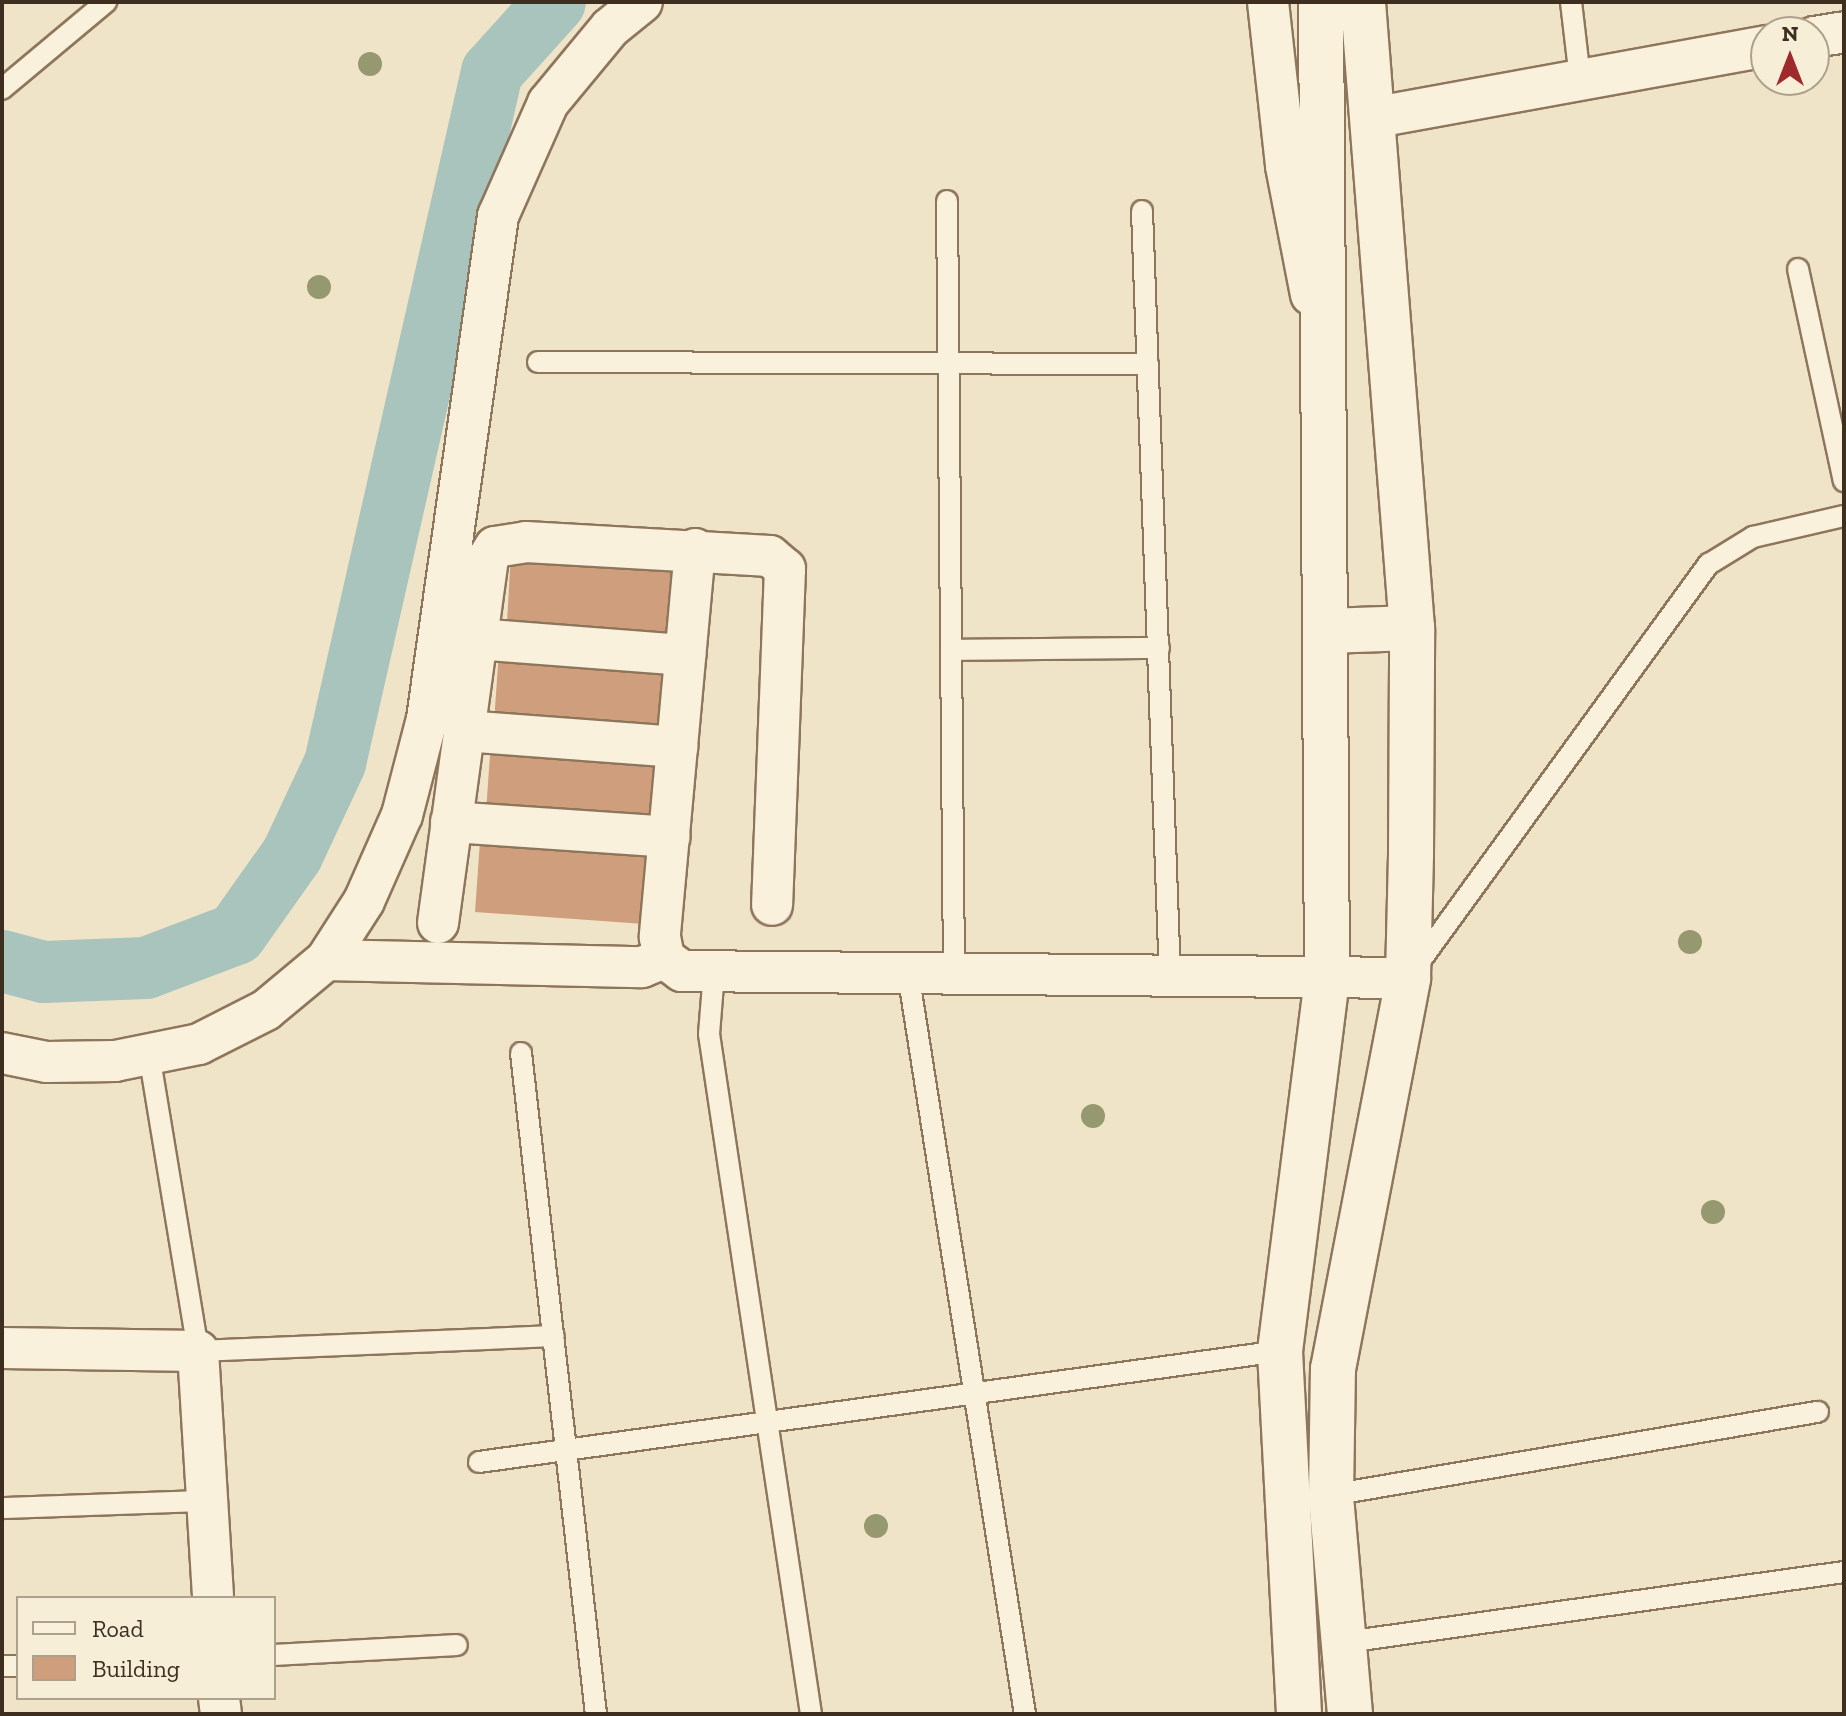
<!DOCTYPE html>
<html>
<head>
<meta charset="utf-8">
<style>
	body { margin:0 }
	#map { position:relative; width:1846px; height:1716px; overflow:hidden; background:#f0e4c8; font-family:"Zilla Slab",serif }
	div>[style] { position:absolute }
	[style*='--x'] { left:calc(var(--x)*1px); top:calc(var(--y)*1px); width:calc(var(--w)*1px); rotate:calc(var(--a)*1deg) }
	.river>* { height:62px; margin:-31px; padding:0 31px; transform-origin:31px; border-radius:31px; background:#a9c4bc }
	.building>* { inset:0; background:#cf9f7d }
	.roads { filter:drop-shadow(2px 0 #8d765c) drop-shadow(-2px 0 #8d765c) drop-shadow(0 2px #8d765c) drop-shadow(0 -2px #8d765c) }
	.service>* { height:20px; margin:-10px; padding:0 10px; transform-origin:10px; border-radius:10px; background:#faf1dc }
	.minor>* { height:40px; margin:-20px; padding:0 20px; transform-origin:20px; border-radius:20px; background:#faf1dc }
	.tertiary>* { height:44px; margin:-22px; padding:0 22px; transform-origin:22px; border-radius:22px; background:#faf1dc }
	.trees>* { width:24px; height:24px; margin:-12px; border-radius:50%; background:#96986f }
	span { translate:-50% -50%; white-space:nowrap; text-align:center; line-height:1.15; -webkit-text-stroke:8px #f7eed8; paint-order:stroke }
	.frame { position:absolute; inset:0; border:4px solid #3d2e20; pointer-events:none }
	.legend { position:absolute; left:16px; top:1596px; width:260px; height:104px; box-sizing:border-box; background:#f7eed8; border:2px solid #ada18e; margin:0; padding:10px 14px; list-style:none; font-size:24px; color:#3d2e20 }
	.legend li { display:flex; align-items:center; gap:16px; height:40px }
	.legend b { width:40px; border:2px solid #ada18e }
	.north { position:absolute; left:1750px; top:16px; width:80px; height:80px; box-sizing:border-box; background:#f7eed8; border:2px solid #ada18e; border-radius:50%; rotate:0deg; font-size:22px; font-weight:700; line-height:32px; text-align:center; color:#3d2e20 }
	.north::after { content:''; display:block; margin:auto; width:28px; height:36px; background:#9e2a2b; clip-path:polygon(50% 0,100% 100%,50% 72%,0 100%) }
</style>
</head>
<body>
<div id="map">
	<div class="river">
		<div style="--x:2;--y:961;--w:43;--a:14.7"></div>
		<div style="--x:44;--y:972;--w:102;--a:-2.2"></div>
		<div style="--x:146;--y:968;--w:96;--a:-20.7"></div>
		<div style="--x:236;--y:934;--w:97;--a:-54.7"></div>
		<div style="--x:292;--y:855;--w:102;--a:-64.9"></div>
		<div style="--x:335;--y:763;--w:709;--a:-77.2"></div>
		<div style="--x:492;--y:72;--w:94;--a:-48"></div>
	</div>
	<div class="building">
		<div style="clip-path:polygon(511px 552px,681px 564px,676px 635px,507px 622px)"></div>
		<div style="clip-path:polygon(499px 651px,668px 664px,663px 734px,494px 722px)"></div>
		<div style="clip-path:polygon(491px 741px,660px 753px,655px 824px,486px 812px)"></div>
		<div style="clip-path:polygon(480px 841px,649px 853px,644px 924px,475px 912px)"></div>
	</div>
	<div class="roads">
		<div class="service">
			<div style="--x:1571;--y:2;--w:78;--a:83.3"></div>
			<div style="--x:2;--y:89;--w:136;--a:-39.9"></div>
			<div style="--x:947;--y:201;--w:773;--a:89.48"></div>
			<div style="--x:1142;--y:211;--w:767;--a:87.91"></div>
			<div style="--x:1798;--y:269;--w:217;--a:77.8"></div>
			<div style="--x:538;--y:362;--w:610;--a:0.19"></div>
			<div style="--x:951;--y:650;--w:208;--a:-0.6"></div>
			<div style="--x:1415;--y:968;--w:500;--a:-54"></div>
			<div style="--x:1709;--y:564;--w:52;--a:-31.5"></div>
			<div style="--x:1753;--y:537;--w:93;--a:-13"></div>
			<div style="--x:714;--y:972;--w:62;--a:94.6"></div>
			<div style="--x:709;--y:1034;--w:688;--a:81.47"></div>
			<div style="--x:908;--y:973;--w:750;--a:81.03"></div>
			<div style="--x:521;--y:1053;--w:665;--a:83.53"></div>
			<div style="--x:149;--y:1054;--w:301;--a:80.6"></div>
			<div style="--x:198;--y:1351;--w:356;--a:-2.4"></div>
			<div style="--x:479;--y:1462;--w:809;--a:-7.89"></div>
			<div style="--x:1331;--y:1495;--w:494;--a:-9.7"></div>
			<div style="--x:2;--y:1508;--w:204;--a:-2"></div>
			<div style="--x:1339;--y:1643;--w:510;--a:-8"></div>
			<div style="--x:274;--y:1655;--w:183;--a:-3.1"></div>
			<div style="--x:2;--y:1666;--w:16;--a:0"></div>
		</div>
		<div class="minor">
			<div style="--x:1268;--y:2;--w:165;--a:83.7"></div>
			<div style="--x:1286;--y:166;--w:131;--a:79"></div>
			<div style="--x:1814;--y:37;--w:30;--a:-9"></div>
			<div style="--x:1371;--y:118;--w:402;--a:-10.3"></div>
			<div style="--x:695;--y:549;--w:390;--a:95.2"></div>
			<div style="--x:660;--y:937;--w:21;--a:79"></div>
			<div style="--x:664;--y:958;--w:22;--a:36"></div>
			<div style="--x:682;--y:971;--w:726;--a:0.55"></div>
			<div style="--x:476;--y:639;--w:210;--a:4.4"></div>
			<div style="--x:464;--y:731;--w:214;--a:4.3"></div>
			<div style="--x:451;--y:822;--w:219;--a:3.9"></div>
			<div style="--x:438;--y:923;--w:368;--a:-82.2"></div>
			<div style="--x:488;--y:558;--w:13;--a:-58"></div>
			<div style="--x:495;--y:547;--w:31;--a:-9"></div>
			<div style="--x:526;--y:542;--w:244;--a:3.3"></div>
			<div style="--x:770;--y:556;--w:20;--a:41"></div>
			<div style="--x:785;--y:569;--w:336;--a:92.2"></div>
			<div style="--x:326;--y:960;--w:316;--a:1.3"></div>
			<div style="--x:642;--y:967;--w:24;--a:-22"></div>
			<div style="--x:2;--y:1053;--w:46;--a:11.3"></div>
			<div style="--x:47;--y:1062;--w:68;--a:-0.8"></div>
			<div style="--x:115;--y:1061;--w:86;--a:-11.4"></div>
			<div style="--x:199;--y:1044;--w:75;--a:-26.9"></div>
			<div style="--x:266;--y:1010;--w:78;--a:-39.8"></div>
			<div style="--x:326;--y:960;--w:70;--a:-57.2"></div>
			<div style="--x:364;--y:901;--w:94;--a:-66.2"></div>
			<div style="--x:402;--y:815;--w:99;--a:-75.4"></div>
			<div style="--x:427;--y:719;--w:508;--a:-81.97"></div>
			<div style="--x:498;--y:216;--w:124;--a:-66.1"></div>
			<div style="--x:548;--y:103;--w:97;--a:-50.4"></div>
			<div style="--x:610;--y:28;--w:41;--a:-39.1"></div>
			<div style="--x:2;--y:1348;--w:196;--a:0.9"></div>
			<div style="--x:198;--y:1351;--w:247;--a:86.5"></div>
			<div style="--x:219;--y:1698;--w:16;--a:83"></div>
		</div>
		<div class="tertiary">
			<div style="--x:1327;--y:631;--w:85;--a:-2"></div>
			<div style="--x:1299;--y:1714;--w:363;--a:-93"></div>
			<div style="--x:1280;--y:1351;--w:373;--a:-82.8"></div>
			<div style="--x:1327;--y:981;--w:979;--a:-90.35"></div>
			<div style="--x:1350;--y:1714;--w:220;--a:-95"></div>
			<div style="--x:1331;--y:1495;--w:126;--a:-89.1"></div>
			<div style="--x:1333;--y:1369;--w:398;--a:-79.1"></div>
			<div style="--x:1408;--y:978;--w:124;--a:-88.6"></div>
			<div style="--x:1411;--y:854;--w:226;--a:-89.7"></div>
			<div style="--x:1412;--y:628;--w:628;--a:-94.48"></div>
		</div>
	</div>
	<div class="trees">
		<div style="left:370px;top:64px"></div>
		<div style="left:319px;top:287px"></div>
		<div style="left:1690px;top:942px"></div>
		<div style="left:1093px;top:1116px"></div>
		<div style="left:1713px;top:1212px"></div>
		<div style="left:876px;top:1526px"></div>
	</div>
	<div class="frame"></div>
	<ul class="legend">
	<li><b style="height:10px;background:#faf1dc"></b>Road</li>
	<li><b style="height:22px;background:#cf9f7d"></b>Building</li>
	</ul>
	<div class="north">N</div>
</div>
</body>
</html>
